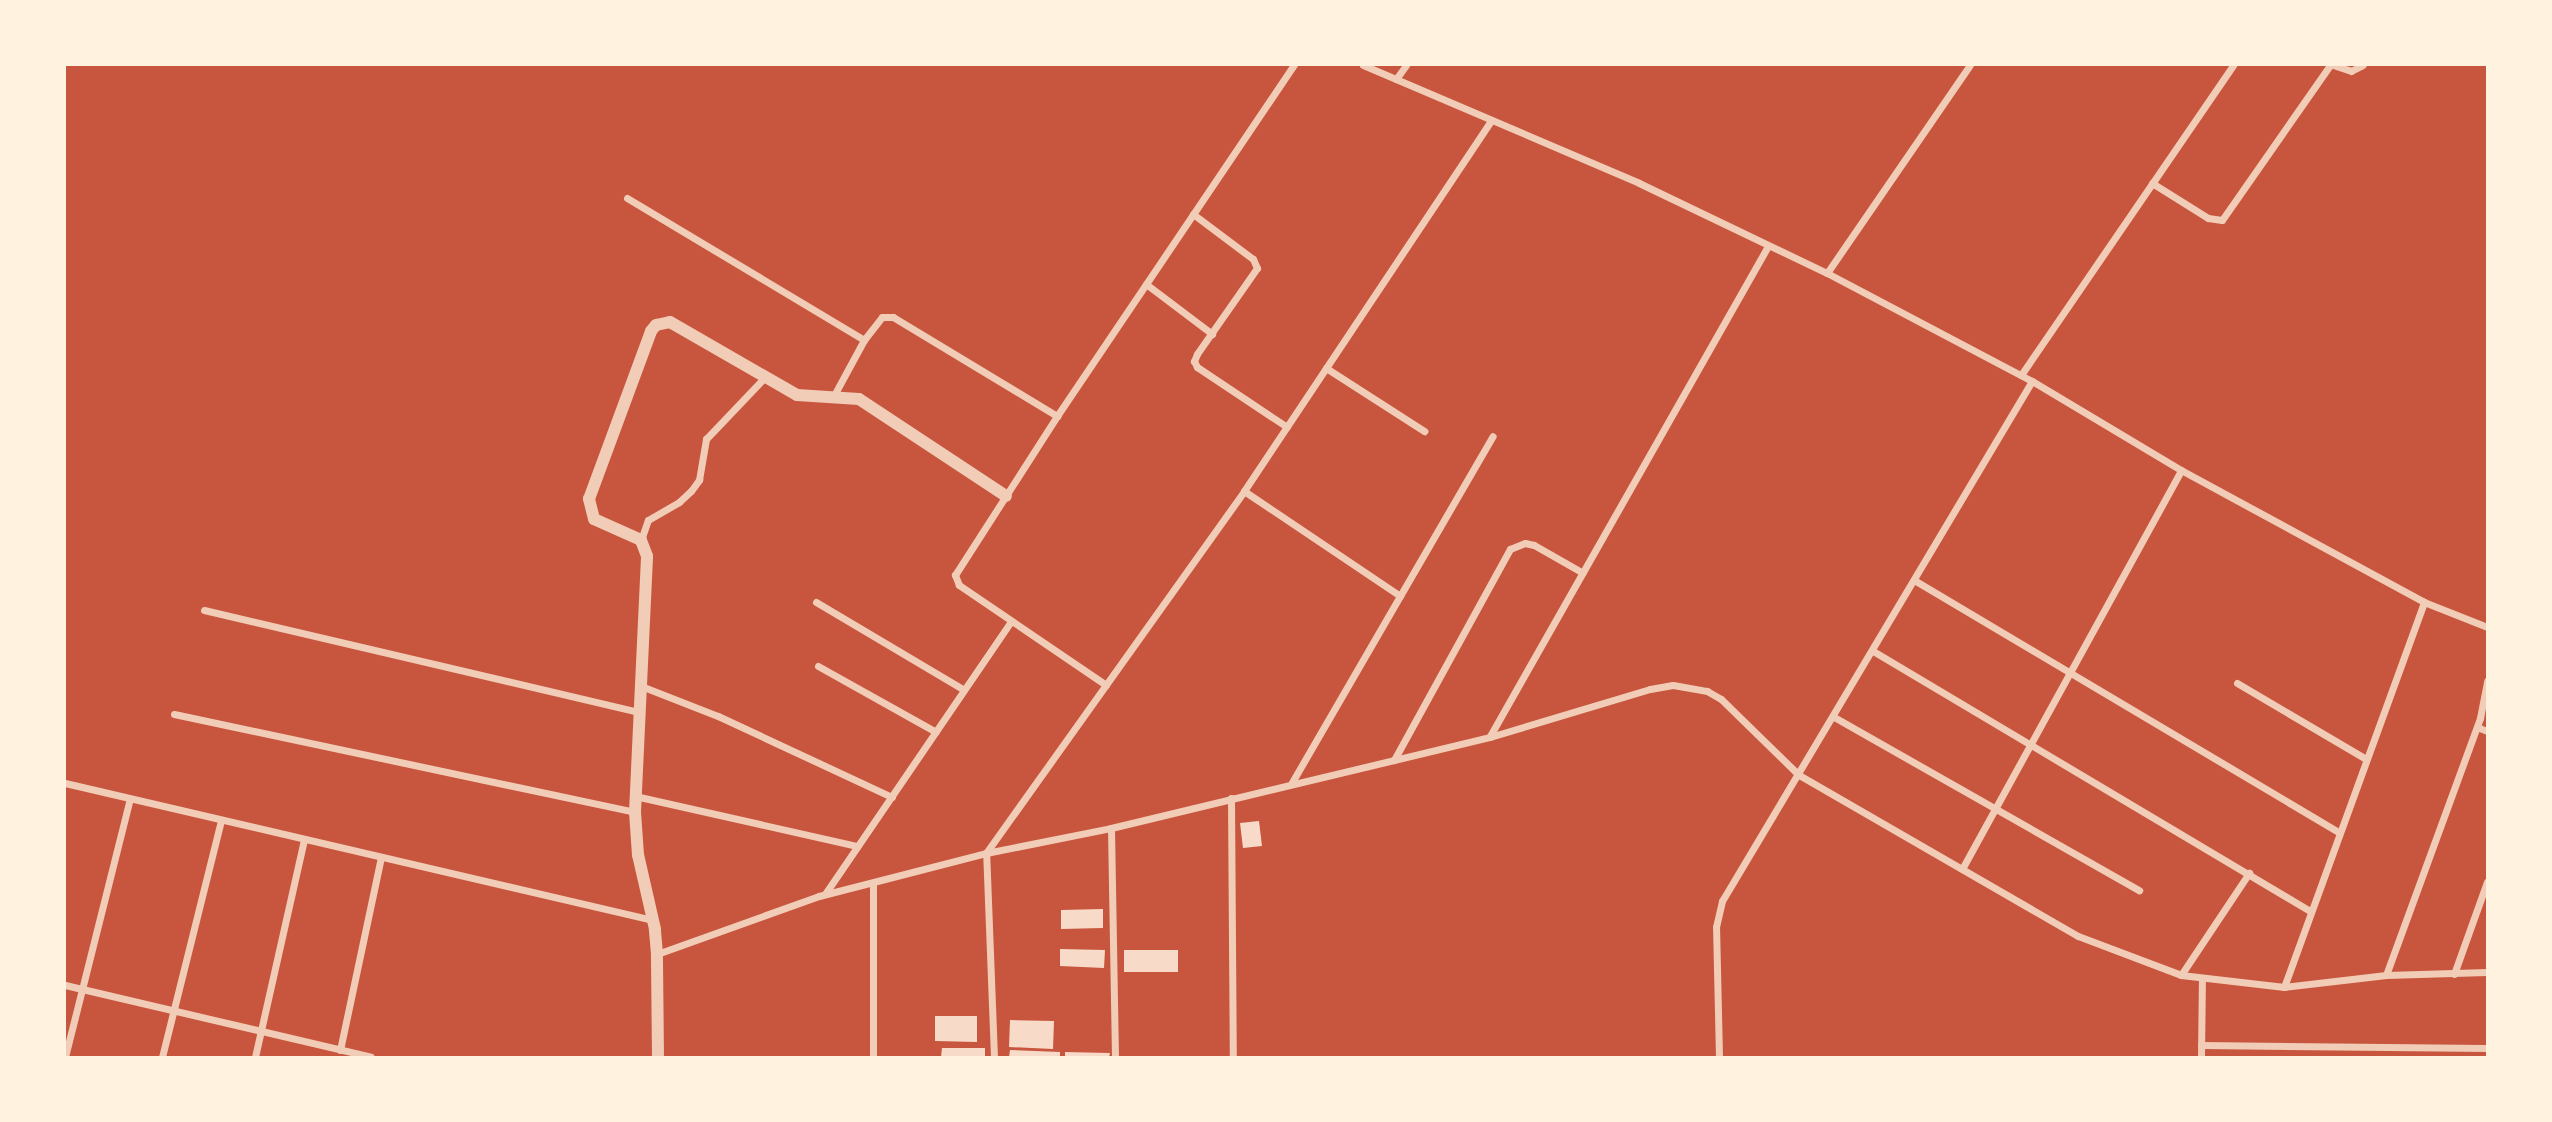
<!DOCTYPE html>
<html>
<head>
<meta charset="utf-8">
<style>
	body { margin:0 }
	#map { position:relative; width:2552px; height:1122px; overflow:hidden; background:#c8553d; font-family:Rubik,sans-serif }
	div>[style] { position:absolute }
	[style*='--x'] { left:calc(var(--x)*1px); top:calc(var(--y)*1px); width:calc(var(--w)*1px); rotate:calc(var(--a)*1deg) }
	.building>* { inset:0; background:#f7dbc8 }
	.minor>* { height:7px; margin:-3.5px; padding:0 3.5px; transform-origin:3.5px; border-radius:3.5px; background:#f1ccb7 }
	.tertiary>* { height:12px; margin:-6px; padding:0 6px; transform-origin:6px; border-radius:6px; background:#f1ccb7 }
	span { translate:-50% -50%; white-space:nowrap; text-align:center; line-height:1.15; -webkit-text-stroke:5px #fff3e0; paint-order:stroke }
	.frame { position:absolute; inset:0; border:66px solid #fff3e0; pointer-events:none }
</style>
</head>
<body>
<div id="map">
	<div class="building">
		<div style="clip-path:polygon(1259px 821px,1262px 846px,1243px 848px,1240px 823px)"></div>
		<div style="clip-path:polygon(1103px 909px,1103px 928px,1061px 929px,1061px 910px)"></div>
		<div style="clip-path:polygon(1060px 949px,1105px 950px,1104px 968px,1060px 966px)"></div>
		<div style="clip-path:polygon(1124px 950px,1178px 950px,1178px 972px,1124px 972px)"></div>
		<div style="clip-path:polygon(935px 1016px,977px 1016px,977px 1042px,935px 1041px)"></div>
		<div style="clip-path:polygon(1010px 1020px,1054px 1021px,1053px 1049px,1009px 1047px)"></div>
		<div style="clip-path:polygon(942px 1048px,985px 1048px,985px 1057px,941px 1057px)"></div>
		<div style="clip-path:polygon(1010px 1050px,1060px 1052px,1060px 1057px,1009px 1057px)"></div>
		<div style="clip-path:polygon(1065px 1052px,1110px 1053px,1109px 1057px,1065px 1057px)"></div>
	</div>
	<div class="minor">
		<div style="--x:1363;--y:65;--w:300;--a:23.1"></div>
		<div style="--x:1639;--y:183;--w:208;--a:25.6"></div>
		<div style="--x:1827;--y:273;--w:232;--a:27.8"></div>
		<div style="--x:2032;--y:381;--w:174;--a:30.9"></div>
		<div style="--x:2181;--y:470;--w:277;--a:28.5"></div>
		<div style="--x:2424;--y:602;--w:68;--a:21.6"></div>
		<div style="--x:2333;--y:65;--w:19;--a:18"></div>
		<div style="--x:2351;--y:71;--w:13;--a:-27"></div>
		<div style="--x:1396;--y:79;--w:17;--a:-54"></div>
		<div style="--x:2152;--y:183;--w:66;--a:32"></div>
		<div style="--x:2208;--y:218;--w:14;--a:8"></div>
		<div style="--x:2222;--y:220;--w:189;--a:-55.1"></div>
		<div style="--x:627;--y:198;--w:276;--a:30.9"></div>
		<div style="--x:864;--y:340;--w:65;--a:118.5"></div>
		<div style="--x:1193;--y:214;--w:75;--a:36.9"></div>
		<div style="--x:1253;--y:259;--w:10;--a:66"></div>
		<div style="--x:1257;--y:268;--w:105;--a:124.9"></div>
		<div style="--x:1197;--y:354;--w:8;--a:113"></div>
		<div style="--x:1194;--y:361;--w:7;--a:63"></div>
		<div style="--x:1197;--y:367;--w:108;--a:33.7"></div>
		<div style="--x:1827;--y:273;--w:252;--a:-55.5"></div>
		<div style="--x:1146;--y:284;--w:83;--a:37.1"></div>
		<div style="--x:864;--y:340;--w:29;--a:-52"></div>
		<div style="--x:882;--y:317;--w:11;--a:0"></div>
		<div style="--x:893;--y:317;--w:192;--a:31.1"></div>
		<div style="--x:1326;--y:368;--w:117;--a:32.7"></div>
		<div style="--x:2021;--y:375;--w:376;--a:-55.6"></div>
		<div style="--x:1244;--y:491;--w:188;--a:33.9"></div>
		<div style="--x:641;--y:540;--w:21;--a:-71"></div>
		<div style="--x:648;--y:520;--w:36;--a:-30"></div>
		<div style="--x:679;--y:502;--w:16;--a:-43"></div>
		<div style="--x:691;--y:491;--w:14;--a:-54"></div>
		<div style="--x:699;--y:480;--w:42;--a:-80.3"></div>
		<div style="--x:706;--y:439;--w:86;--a:-46.4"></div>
		<div style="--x:1914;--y:580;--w:494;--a:30.7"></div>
		<div style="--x:816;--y:602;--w:172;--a:30.7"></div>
		<div style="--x:204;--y:610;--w:448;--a:13.2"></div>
		<div style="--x:1873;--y:651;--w:508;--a:30.75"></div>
		<div style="--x:818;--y:666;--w:135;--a:29.2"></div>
		<div style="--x:2237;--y:683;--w:150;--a:30.5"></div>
		<div style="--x:1106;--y:685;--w:178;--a:-145.8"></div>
		<div style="--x:959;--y:585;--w:11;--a:-112"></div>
		<div style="--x:955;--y:575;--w:189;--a:-57.3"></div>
		<div style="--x:1057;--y:416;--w:424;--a:-56"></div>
		<div style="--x:641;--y:686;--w:83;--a:21.3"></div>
		<div style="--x:718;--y:716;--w:192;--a:25"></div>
		<div style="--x:174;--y:714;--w:471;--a:12"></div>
		<div style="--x:1834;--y:717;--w:351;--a:29.6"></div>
		<div style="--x:2477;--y:727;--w:11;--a:22"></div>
		<div style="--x:1490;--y:736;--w:563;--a:-60.43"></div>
		<div style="--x:1394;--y:760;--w:241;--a:-61.2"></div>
		<div style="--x:1510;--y:549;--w:16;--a:-22"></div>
		<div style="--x:1525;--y:543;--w:9;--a:13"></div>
		<div style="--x:1534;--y:545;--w:56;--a:29.7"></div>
		<div style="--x:65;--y:783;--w:604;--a:13.12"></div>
		<div style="--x:1291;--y:784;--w:402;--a:-59.9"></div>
		<div style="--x:635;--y:796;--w:228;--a:12.7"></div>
		<div style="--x:1231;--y:798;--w:259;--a:89.6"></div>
		<div style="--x:1111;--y:828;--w:229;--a:89"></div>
		<div style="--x:1962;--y:869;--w:455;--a:-61.2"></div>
		<div style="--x:825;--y:894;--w:330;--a:-55.7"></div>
		<div style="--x:657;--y:954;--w:172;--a:-19.7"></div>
		<div style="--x:819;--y:896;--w:172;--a:-14.4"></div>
		<div style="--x:986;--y:853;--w:127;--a:-11.3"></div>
		<div style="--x:1111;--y:828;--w:390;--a:-13.5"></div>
		<div style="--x:1490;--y:737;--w:167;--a:-16.7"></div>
		<div style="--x:1650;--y:689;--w:23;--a:-10"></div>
		<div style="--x:1673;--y:685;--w:35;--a:10"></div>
		<div style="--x:1707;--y:691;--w:16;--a:30"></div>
		<div style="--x:1721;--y:699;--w:109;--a:44.3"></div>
		<div style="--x:1799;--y:775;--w:322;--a:30"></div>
		<div style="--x:2078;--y:936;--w:110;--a:20.7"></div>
		<div style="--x:2181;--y:975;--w:104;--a:6.6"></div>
		<div style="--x:2284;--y:987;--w:103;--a:-6.7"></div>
		<div style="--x:2386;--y:975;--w:101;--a:-1.7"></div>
		<div style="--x:2454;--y:974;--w:98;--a:-70.3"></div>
		<div style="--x:2181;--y:975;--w:123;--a:-56.3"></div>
		<div style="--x:2386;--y:975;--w:274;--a:-69.9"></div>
		<div style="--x:2480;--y:718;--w:38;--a:-79"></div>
		<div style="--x:65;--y:985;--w:314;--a:13.2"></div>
		<div style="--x:2284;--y:987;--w:410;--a:-70"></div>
		<div style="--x:2201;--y:1045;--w:286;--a:0.6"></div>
		<div style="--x:340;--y:1050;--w:197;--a:-78"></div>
		<div style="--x:65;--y:1057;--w:266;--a:-75.9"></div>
		<div style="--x:162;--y:1057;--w:244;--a:-76"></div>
		<div style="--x:255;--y:1057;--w:223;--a:-77.3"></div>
		<div style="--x:873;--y:1057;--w:174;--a:-90"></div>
		<div style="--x:994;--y:1057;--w:204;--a:-92.2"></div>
		<div style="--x:986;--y:853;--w:445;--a:-54.5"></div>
		<div style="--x:1244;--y:491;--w:446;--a:-56.3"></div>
		<div style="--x:1719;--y:1057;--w:130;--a:-91.3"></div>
		<div style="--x:1716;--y:927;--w:27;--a:-77"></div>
		<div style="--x:1722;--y:901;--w:605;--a:-59.2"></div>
		<div style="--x:2201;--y:1057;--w:77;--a:-89.3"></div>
	</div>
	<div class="tertiary">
		<div style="--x:658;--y:1057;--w:103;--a:-90.6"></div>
		<div style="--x:657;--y:954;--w:25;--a:-95"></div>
		<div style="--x:655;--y:929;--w:76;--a:-102.9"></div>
		<div style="--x:638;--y:855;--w:43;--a:-94"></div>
		<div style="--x:635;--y:812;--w:256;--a:-87.3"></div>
		<div style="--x:647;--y:556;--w:17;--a:-111"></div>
		<div style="--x:641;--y:540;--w:51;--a:-155.9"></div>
		<div style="--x:594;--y:519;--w:21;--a:-104"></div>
		<div style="--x:589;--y:499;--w:179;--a:-69.7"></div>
		<div style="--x:651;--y:331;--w:8;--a:-50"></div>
		<div style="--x:656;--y:325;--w:14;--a:-12"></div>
		<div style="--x:670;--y:322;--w:146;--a:29.9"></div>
		<div style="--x:797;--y:395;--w:62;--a:3.7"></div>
		<div style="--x:859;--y:399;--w:176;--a:33.4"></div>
	</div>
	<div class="frame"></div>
</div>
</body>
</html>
